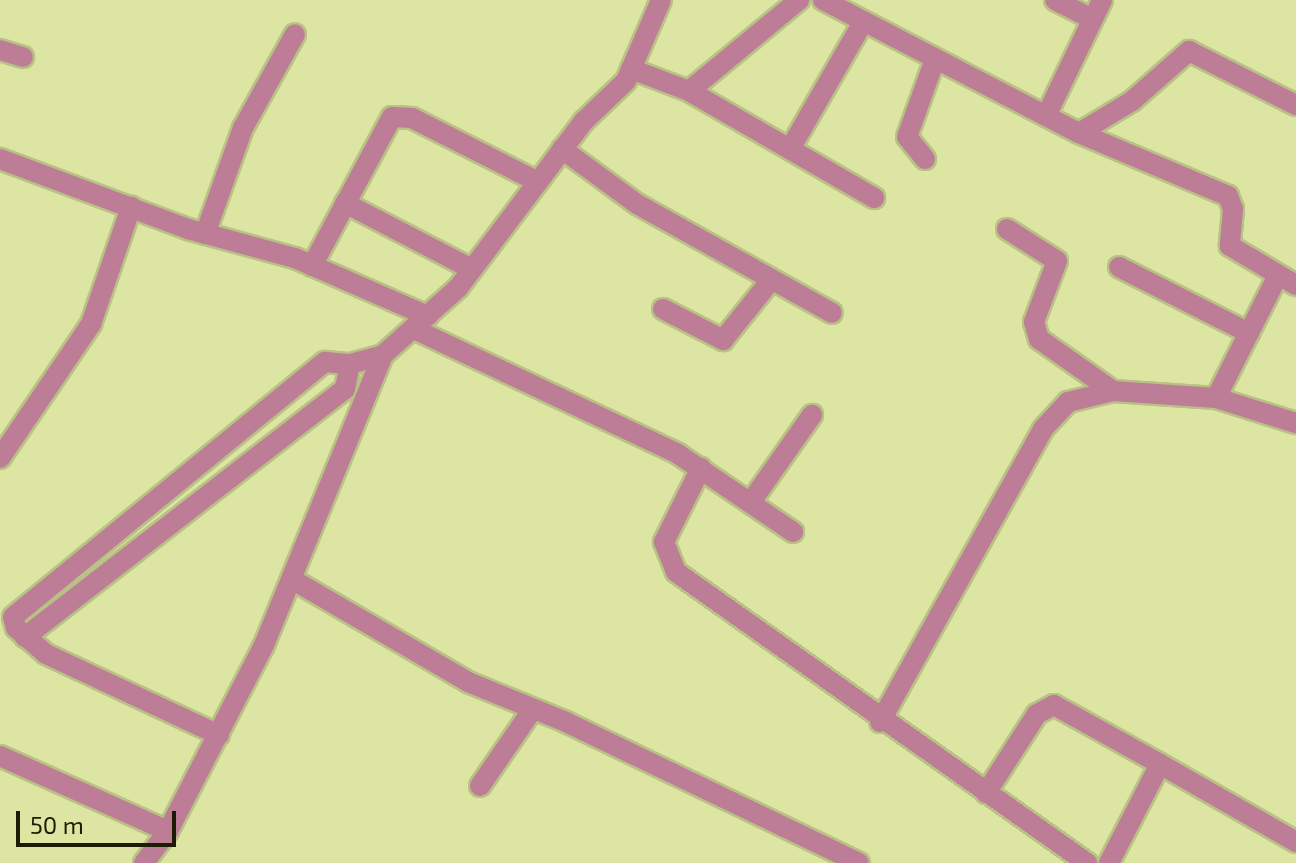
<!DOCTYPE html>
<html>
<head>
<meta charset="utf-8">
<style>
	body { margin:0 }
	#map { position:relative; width:1296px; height:863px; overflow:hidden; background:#dce5a1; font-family:"Exo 2",sans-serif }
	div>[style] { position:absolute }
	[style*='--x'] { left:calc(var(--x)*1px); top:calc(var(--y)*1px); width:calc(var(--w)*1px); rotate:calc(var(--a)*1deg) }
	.roads { filter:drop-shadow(2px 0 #b9c185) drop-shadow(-2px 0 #b9c185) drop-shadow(0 2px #b9c185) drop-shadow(0 -2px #b9c185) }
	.minor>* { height:20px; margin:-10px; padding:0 10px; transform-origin:10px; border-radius:10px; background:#bd7d96 }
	span { translate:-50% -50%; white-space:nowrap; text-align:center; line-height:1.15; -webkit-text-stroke:8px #dce5a1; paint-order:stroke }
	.scale { position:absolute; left:16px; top:811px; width:160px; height:36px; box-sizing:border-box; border:4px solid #1a1d03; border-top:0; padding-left:10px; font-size:24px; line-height:28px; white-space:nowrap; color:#1a1d03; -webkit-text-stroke:6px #dce5a1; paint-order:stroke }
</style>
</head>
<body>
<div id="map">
	<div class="roads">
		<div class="minor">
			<div style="--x:823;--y:0;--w:288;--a:27.5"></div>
			<div style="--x:1079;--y:133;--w:62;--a:-31.1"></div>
			<div style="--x:1132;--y:101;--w:76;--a:-41.3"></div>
			<div style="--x:1189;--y:51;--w:120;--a:26.8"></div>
			<div style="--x:1055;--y:0;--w:42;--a:27.2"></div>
			<div style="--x:0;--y:50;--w:24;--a:17"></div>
			<div style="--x:631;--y:69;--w:62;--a:20.8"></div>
			<div style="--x:689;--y:91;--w:143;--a:-39.6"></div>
			<div style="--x:689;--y:91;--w:214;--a:30"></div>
			<div style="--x:1046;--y:116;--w:129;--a:-64.2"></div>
			<div style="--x:1079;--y:133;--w:162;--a:22.9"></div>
			<div style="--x:1228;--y:196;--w:14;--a:69"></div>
			<div style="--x:1233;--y:209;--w:37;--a:95"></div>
			<div style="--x:1230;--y:246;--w:77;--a:30.6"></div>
			<div style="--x:562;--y:149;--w:93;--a:36.3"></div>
			<div style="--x:637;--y:204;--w:223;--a:29.2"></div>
			<div style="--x:790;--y:149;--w:146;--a:-60.1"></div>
			<div style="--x:0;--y:159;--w:201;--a:20.4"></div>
			<div style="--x:188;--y:229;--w:111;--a:15.2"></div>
			<div style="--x:295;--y:258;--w:145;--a:23.6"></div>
			<div style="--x:925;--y:159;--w:28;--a:-129"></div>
			<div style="--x:907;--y:137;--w:80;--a:-70.2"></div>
			<div style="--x:345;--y:203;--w:143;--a:27.5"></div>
			<div style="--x:1007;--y:229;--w:59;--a:32.6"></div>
			<div style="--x:1057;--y:261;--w:65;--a:110.7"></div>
			<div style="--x:1034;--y:322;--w:18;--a:74"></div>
			<div style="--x:1039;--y:339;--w:90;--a:35.1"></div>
			<div style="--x:205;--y:234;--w:113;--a:-70.3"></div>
			<div style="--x:243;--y:128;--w:107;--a:-61"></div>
			<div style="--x:312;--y:266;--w:169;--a:-61.8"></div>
			<div style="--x:392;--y:117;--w:20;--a:3"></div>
			<div style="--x:412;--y:118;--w:139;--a:26.9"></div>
			<div style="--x:1119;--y:267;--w:146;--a:26.9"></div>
			<div style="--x:663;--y:309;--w:68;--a:27.3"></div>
			<div style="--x:723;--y:340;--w:77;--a:-51.3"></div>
			<div style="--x:414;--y:329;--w:292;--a:25.3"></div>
			<div style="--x:678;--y:454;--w:139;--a:34.1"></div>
			<div style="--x:1216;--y:398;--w:138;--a:-63.2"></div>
			<div style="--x:0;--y:458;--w:162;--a:-55.8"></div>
			<div style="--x:91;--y:324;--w:124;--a:-71.1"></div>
			<div style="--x:701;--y:468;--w:83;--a:116.6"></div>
			<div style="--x:664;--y:542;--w:32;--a:68"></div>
			<div style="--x:676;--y:572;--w:504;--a:35.3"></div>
			<div style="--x:753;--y:499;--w:103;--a:-54.9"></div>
			<div style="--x:293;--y:580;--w:203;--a:30.2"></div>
			<div style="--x:468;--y:682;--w:106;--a:22.2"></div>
			<div style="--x:566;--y:722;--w:325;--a:25.7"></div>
			<div style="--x:25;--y:637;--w:405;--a:-37.8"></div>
			<div style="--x:345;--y:389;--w:25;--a:-79"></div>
			<div style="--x:880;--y:722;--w:335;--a:-60.9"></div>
			<div style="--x:1043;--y:429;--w:37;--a:-47"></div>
			<div style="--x:1068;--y:402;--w:46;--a:-13.7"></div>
			<div style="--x:1113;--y:391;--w:103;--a:3.9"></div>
			<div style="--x:1216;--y:398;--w:84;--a:17.4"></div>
			<div style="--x:219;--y:735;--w:191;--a:-154.9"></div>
			<div style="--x:46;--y:654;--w:40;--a:-139"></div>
			<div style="--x:16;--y:628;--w:11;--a:-105"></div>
			<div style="--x:13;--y:617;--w:403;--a:-39.3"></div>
			<div style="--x:325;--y:362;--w:25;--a:5"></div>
			<div style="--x:350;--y:364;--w:34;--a:-15"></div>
			<div style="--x:0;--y:756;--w:184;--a:24.1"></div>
			<div style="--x:480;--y:786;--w:93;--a:-55.5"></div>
			<div style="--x:986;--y:793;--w:94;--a:-57.2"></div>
			<div style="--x:1037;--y:714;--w:19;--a:-28"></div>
			<div style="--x:1054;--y:705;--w:121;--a:29.1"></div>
			<div style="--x:144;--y:863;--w:40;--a:-53"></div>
			<div style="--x:168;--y:831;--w:209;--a:-62.7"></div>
			<div style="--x:264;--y:645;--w:313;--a:-67.7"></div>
			<div style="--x:383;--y:355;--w:101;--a:-41.8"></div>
			<div style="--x:458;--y:288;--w:208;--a:-53"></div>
			<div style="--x:583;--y:122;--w:59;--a:-43.6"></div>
			<div style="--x:626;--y:81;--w:88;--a:-66.6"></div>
			<div style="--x:1109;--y:863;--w:111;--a:-62.7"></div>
			<div style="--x:1160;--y:764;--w:157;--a:29.8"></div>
		</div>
	</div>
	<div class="scale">50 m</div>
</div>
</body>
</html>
